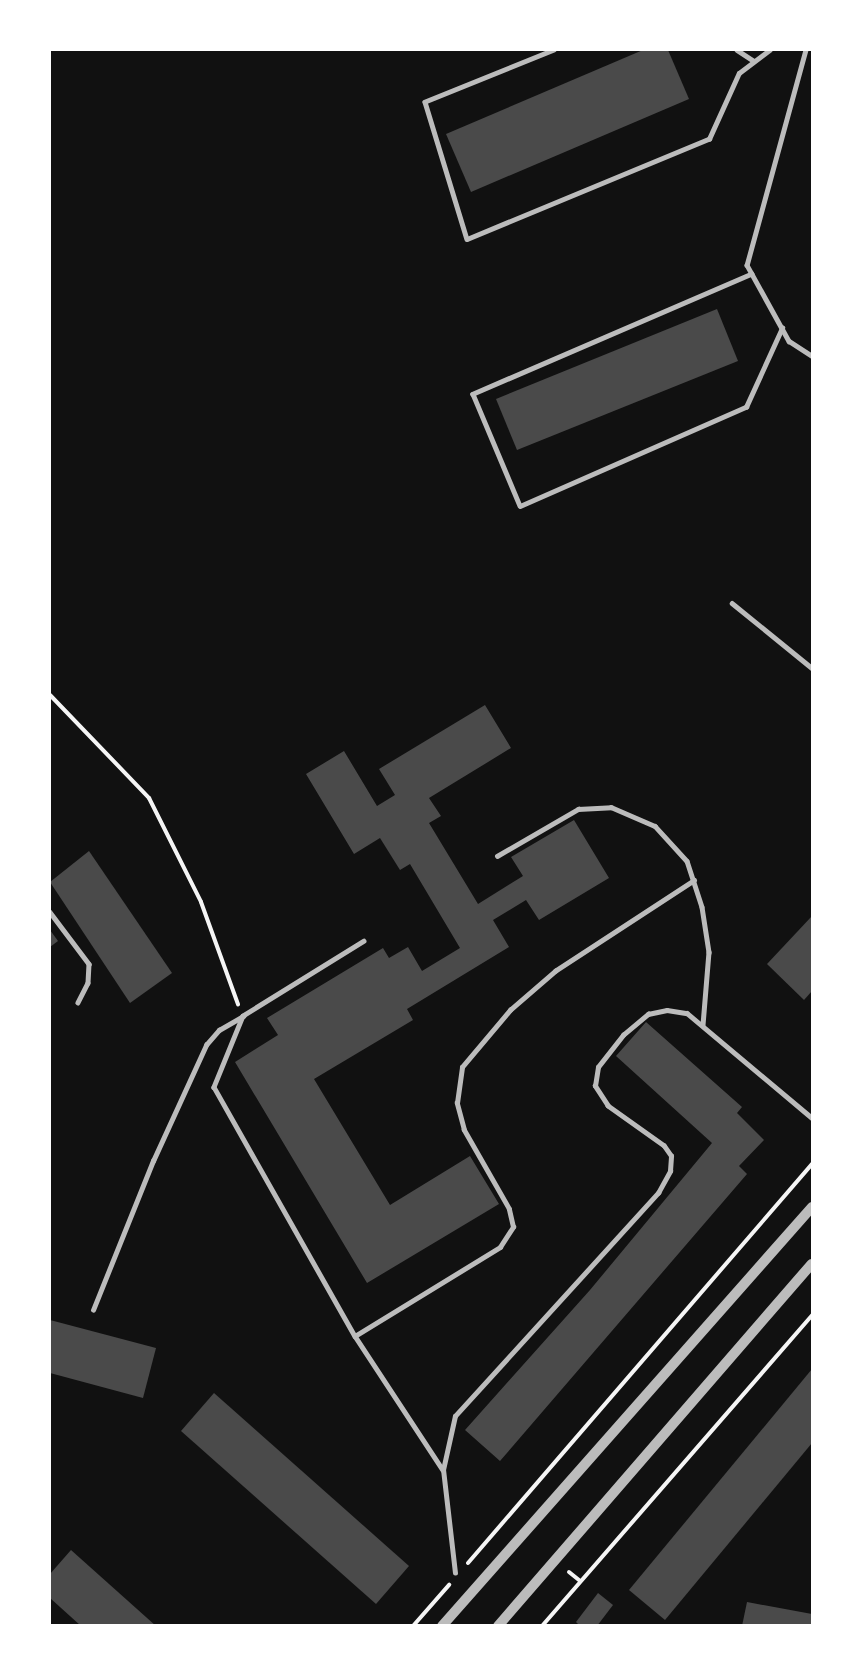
<!DOCTYPE html>
<html>
<head>
<meta charset="utf-8">
<style>
	body { margin:0 }
	#map { position:relative; width:862px; height:1675px; overflow:hidden; background:#111; font-family:Raleway,sans-serif }
	div>[style] { position:absolute }
	[style*='--x'] { left:calc(var(--x)*1px); top:calc(var(--y)*1px); width:calc(var(--w)*1px); rotate:calc(var(--a)*1deg) }
	.building>* { inset:0; background:#4a4a4a }
	.path>* { height:4px; margin:-2px; padding:0 2px; transform-origin:2px; border-radius:2px; background:#f5f5f5 }
	.service>* { height:4.5px; margin:-2.25px; padding:0 2.25px; transform-origin:2.25px; border-radius:2.25px; background:#bcbcbc }
	.tertiary>* { height:10px; margin:-5px; padding:0 5px; transform-origin:5px; border-radius:5px; background:#bcbcbc }
	span { translate:-50% -50%; white-space:nowrap; text-align:center; line-height:1.15; -webkit-text-stroke:6px #fff; paint-order:stroke }
	.frame { position:absolute; inset:0; border:51px solid #fff; pointer-events:none }
</style>
</head>
<body>
<div id="map">
	<div class="building">
		<div style="clip-path:polygon(643px 50px,668px 50px,689px 99px,471px 192px,446px 134px)"></div>
		<div style="clip-path:polygon(717px 309px,738px 361px,517px 450px,496px 399px)"></div>
		<div style="clip-path:polygon(485px 705px,511px 748px,429px 798px,441px 816px,429px 823px,478px 904px,523px 876px,511px 857px,574px 820px,609px 878px,539px 920px,526px 900px,493px 920px,509px 947px,407px 1009px,413px 1020px,314px 1079px,390px 1205px,470px 1156px,499px 1204px,367px 1283px,235px 1062px,278px 1035px,267px 1018px,383px 948px,389px 958px,408px 947px,422px 971px,460px 948px,410px 864px,400px 870px,380px 838px,354px 854px,306px 774px,344px 751px,377px 806px,395px 795px,379px 769px)"></div>
		<div style="clip-path:polygon(89px 851px,172px 973px,130px 1003px,50px 882px)"></div>
		<div style="clip-path:polygon(812px 916px,812px 991px,804px 1000px,767px 964px)"></div>
		<div style="clip-path:polygon(50px 930px,58px 941px,50px 947px)"></div>
		<div style="clip-path:polygon(646px 1022px,742px 1107px,737px 1113px,764px 1140px,739px 1166px,747px 1174px,500px 1461px,465px 1430px,590px 1290px,712px 1143px,616px 1056px)"></div>
		<div style="clip-path:polygon(50px 1320px,156px 1348px,143px 1398px,50px 1373px)"></div>
		<div style="clip-path:polygon(812px 1369px,812px 1443px,665px 1620px,629px 1590px)"></div>
		<div style="clip-path:polygon(214px 1393px,409px 1566px,376px 1604px,181px 1431px)"></div>
		<div style="clip-path:polygon(71px 1550px,156px 1626px,81px 1626px,50px 1598px,50px 1574px)"></div>
		<div style="clip-path:polygon(598px 1593px,613px 1605px,597px 1626px,580px 1626px,576px 1622px)"></div>
		<div style="clip-path:polygon(747px 1602px,812px 1614px,812px 1626px,742px 1626px)"></div>
	</div>
	<div class="path">
		<div style="--x:50;--y:695;--w:143;--a:46.1"></div>
		<div style="--x:149;--y:798;--w:116;--a:63.4"></div>
		<div style="--x:201;--y:902;--w:109;--a:70.1"></div>
		<div style="--x:468;--y:1563;--w:527;--a:-49.23"></div>
		<div style="--x:569;--y:1572;--w:14;--a:39"></div>
		<div style="--x:413;--y:1626;--w:55;--a:-48.7"></div>
		<div style="--x:542;--y:1626;--w:412;--a:-49"></div>
	</div>
	<div class="service">
		<div style="--x:554;--y:50;--w:139;--a:158"></div>
		<div style="--x:425;--y:102;--w:143;--a:73"></div>
		<div style="--x:467;--y:239;--w:262;--a:-22.5"></div>
		<div style="--x:709;--y:139;--w:72;--a:-65.6"></div>
		<div style="--x:739;--y:73;--w:38;--a:-37"></div>
		<div style="--x:737;--y:50;--w:20;--a:33"></div>
		<div style="--x:806;--y:50;--w:223;--a:105.3"></div>
		<div style="--x:747;--y:265;--w:87;--a:61.1"></div>
		<div style="--x:789;--y:341;--w:27;--a:33"></div>
		<div style="--x:752;--y:274;--w:304;--a:156.7"></div>
		<div style="--x:473;--y:394;--w:121;--a:67.2"></div>
		<div style="--x:520;--y:506;--w:247;--a:-23.7"></div>
		<div style="--x:746;--y:407;--w:87;--a:-65.5"></div>
		<div style="--x:732;--y:603;--w:103;--a:39.1"></div>
		<div style="--x:497;--y:856;--w:94;--a:-30.1"></div>
		<div style="--x:578;--y:809;--w:33;--a:-3"></div>
		<div style="--x:611;--y:807;--w:48;--a:23.4"></div>
		<div style="--x:655;--y:826;--w:47;--a:47.6"></div>
		<div style="--x:687;--y:861;--w:48;--a:71.9"></div>
		<div style="--x:702;--y:907;--w:46;--a:81.2"></div>
		<div style="--x:709;--y:952;--w:73;--a:94.7"></div>
		<div style="--x:50;--y:912;--w:65;--a:53.1"></div>
		<div style="--x:89;--y:964;--w:19;--a:93"></div>
		<div style="--x:88;--y:983;--w:22;--a:117"></div>
		<div style="--x:364;--y:941;--w:142;--a:148.2"></div>
		<div style="--x:243;--y:1016;--w:77;--a:112.2"></div>
		<div style="--x:214;--y:1087;--w:286;--a:60.5"></div>
		<div style="--x:355;--y:1336;--w:160;--a:56.7"></div>
		<div style="--x:93;--y:1310;--w:161;--a:-68.1"></div>
		<div style="--x:153;--y:1161;--w:128;--a:-65.4"></div>
		<div style="--x:206;--y:1045;--w:20;--a:-49"></div>
		<div style="--x:219;--y:1030;--w:28;--a:-30"></div>
		<div style="--x:355;--y:1336;--w:170;--a:-31.5"></div>
		<div style="--x:500;--y:1247;--w:24;--a:-57"></div>
		<div style="--x:513;--y:1227;--w:18;--a:-103"></div>
		<div style="--x:509;--y:1209;--w:91;--a:-119.7"></div>
		<div style="--x:464;--y:1130;--w:28;--a:-105"></div>
		<div style="--x:457;--y:1103;--w:36;--a:-82"></div>
		<div style="--x:462;--y:1067;--w:75;--a:-49.9"></div>
		<div style="--x:510;--y:1010;--w:60;--a:-40.9"></div>
		<div style="--x:555;--y:971;--w:166;--a:-33.2"></div>
		<div style="--x:455;--y:1573;--w:104;--a:-96.6"></div>
		<div style="--x:443;--y:1470;--w:55;--a:-77.5"></div>
		<div style="--x:455;--y:1416;--w:302;--a:-47.7"></div>
		<div style="--x:658;--y:1193;--w:25;--a:-61"></div>
		<div style="--x:670;--y:1171;--w:15;--a:-86"></div>
		<div style="--x:671;--y:1156;--w:12;--a:-125"></div>
		<div style="--x:664;--y:1146;--w:69;--a:-144.5"></div>
		<div style="--x:608;--y:1106;--w:24;--a:-123"></div>
		<div style="--x:595;--y:1086;--w:19;--a:-81"></div>
		<div style="--x:598;--y:1067;--w:41;--a:-52"></div>
		<div style="--x:623;--y:1035;--w:33;--a:-40"></div>
		<div style="--x:648;--y:1014;--w:19;--a:-12"></div>
		<div style="--x:667;--y:1010;--w:20;--a:9"></div>
		<div style="--x:687;--y:1013;--w:163;--a:40"></div>
	</div>
	<div class="tertiary">
		<div style="--x:442;--y:1626;--w:559;--a:-48.55"></div>
		<div style="--x:498;--y:1626;--w:479;--a:-49.1"></div>
	</div>
	<div class="frame"></div>
</div>
</body>
</html>
